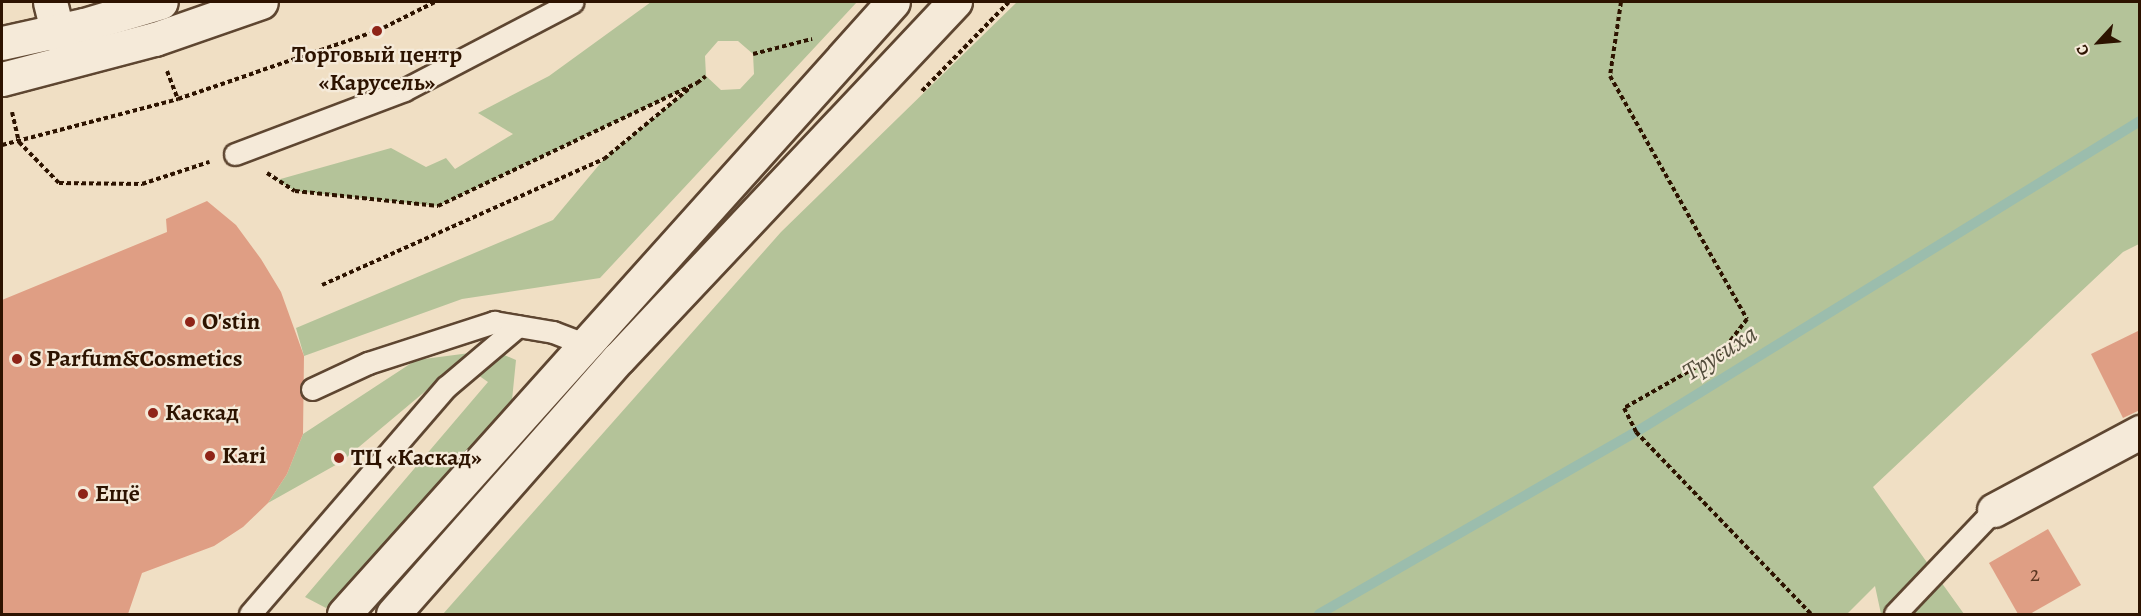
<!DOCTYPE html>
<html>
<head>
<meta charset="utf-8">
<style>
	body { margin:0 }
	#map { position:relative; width:2141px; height:616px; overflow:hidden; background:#f0dfc4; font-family:Alegreya,serif }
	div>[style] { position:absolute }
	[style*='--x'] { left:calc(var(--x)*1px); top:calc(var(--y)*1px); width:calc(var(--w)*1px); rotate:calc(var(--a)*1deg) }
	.green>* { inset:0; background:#b4c399 }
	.stream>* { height:10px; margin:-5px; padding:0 5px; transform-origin:5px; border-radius:5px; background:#9bbdad }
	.building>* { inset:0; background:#df9e84 }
	.path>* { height:4px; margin-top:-2px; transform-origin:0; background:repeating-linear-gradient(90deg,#2d1300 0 4.5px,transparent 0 7.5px) }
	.roads { filter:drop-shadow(2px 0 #5e4631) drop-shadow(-2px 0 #5e4631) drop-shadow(0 2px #5e4631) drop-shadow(0 -2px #5e4631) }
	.lane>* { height:21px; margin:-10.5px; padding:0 10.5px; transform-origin:10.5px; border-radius:10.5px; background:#f5ead9 }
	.street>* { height:33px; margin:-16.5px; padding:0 16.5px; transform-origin:16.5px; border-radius:16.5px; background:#f5ead9 }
	.secondary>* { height:33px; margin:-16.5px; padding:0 16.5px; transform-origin:16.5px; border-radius:16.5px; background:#f5ead9 }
	.dots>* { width:16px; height:16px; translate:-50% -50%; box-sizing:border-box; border:3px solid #f5ead9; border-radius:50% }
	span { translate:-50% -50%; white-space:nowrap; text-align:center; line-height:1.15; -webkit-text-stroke:4.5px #f5ead9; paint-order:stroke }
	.number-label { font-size:21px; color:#5a3621 }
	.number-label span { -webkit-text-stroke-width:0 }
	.poi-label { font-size:24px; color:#2d1300; font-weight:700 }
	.left { translate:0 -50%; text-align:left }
	.water-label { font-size:26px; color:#544e3d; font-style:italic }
	.frame { position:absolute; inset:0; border:3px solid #2d1300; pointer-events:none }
	.north { position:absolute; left:2069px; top:12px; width:60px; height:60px; -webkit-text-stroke:4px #f5ead9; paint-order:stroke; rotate:244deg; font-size:16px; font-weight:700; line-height:24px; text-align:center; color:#2d1300 }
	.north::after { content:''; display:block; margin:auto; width:21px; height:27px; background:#2d1300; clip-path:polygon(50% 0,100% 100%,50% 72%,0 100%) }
</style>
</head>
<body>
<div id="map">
	<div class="green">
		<div style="clip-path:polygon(evenodd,651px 2px,857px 2px,600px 278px,462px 299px,304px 356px,296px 328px,553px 220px,604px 159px,695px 84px,438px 206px,295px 191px,277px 180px,391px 148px,426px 167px,446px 158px,455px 169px,513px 134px,478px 113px,549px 76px,651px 2px,718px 41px,738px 41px,753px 54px,754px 74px,740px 89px,721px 90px,706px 76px,705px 56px,718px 41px)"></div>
		<div style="clip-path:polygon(1017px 2px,2139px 2px,2139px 244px,2123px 252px,1873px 487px,1964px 614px,1881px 614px,1875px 586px,1847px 614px,443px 614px,781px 232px)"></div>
		<div style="clip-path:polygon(493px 350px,516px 360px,512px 400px,326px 608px,305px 597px,488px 382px,475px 373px,459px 373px,428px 389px,341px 462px,268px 503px,287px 474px,303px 434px,416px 360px)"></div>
	</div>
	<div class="stream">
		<div style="--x:1319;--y:614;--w:366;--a:-29.9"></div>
		<div style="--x:1636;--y:432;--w:592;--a:-31.68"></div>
	</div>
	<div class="building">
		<div style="clip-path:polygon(207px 201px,236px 225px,261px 259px,281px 292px,304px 356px,303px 434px,287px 474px,268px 503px,243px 527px,214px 546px,142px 573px,128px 614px,2px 614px,2px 300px,167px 232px,166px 219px)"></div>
		<div style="clip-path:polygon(2140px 330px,2140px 410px,2123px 418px,2091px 354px)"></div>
		<div style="clip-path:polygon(2048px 529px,2081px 585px,2030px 614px,2018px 614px,1989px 563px)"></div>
	</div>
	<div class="path">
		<div style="--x:1621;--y:2;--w:75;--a:98.5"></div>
		<div style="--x:1610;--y:76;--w:279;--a:60.6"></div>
		<div style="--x:1747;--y:319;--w:43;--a:127.4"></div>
		<div style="--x:1721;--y:353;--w:112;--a:150.4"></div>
		<div style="--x:1624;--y:408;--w:27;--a:63"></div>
		<div style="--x:1636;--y:432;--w:252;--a:46.1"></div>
		<div style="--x:753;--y:54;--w:61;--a:-14.3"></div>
		<div style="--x:167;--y:71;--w:30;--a:69"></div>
		<div style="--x:697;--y:83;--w:11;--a:-38"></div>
		<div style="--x:922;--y:91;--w:124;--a:-45.7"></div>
		<div style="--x:12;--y:112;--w:31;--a:77"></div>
		<div style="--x:19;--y:142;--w:57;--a:45.7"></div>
		<div style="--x:59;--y:183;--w:83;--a:0.7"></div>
		<div style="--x:142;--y:184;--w:71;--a:-18.2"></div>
		<div style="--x:2;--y:145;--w:182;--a:-14.6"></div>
		<div style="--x:178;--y:99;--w:210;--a:-18.9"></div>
		<div style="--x:377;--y:31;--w:65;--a:-26.6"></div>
		<div style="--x:267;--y:173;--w:33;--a:33"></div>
		<div style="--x:295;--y:191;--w:144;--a:6"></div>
		<div style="--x:438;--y:206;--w:287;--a:-25.4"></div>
		<div style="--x:322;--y:285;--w:309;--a:-24.1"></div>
		<div style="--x:604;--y:159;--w:113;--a:-39.6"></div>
	</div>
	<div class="roads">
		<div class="lane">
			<div style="--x:235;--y:154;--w:181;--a:-20.7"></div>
			<div style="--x:404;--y:90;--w:190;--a:-27.6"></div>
			<div style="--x:312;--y:389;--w:62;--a:-24.9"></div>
			<div style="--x:368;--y:363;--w:133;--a:-18"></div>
			<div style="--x:494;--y:322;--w:60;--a:9.6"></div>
			<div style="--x:553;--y:332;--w:33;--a:21"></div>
			<div style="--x:250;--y:614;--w:300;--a:-49.2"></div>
			<div style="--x:446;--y:387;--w:94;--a:-40.3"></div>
			<div style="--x:1895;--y:614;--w:144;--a:-46.4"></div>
		</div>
		<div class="street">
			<div style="--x:1994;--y:510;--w:166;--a:-28.1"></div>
		</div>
		<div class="secondary">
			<div style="--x:50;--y:2;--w:30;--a:76"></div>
			<div style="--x:57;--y:31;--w:22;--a:58"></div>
			<div style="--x:2;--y:43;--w:84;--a:-12.4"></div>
			<div style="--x:84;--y:25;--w:80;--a:-16.6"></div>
			<div style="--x:2;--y:79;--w:158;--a:-14.7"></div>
			<div style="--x:155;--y:39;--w:112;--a:-19.2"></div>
			<div style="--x:344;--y:614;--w:822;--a:-48.11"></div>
			<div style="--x:393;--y:614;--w:341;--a:-48.6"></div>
			<div style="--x:619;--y:358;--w:490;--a:-46.7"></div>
		</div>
	</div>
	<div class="dots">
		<div style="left:377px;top:31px;background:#8f2418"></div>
		<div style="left:190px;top:322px;background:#8f2418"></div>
		<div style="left:17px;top:359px;background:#8f2418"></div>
		<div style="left:153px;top:413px;background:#8f2418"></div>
		<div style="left:210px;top:456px;background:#8f2418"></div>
		<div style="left:339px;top:458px;background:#8f2418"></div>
		<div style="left:83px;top:494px;background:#8f2418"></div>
	</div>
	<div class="number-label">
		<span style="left:2035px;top:574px">2</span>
	</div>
	<div class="poi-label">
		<span style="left:377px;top:69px">Торговый центр<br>«Карусель»</span>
		<span class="left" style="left:202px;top:322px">O'stin</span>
		<span class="left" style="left:29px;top:359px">S Parfum&amp;Cosmetics</span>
		<span class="left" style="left:165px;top:413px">Каскад</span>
		<span class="left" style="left:222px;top:456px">Kari</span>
		<span class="left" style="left:351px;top:458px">ТЦ «Каскад»</span>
		<span class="left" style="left:95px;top:494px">Ещё</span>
	</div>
	<div class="water-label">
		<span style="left:1720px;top:353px;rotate:-32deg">Трусиха</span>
	</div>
	<div class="frame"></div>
	<div class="north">С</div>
</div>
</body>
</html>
